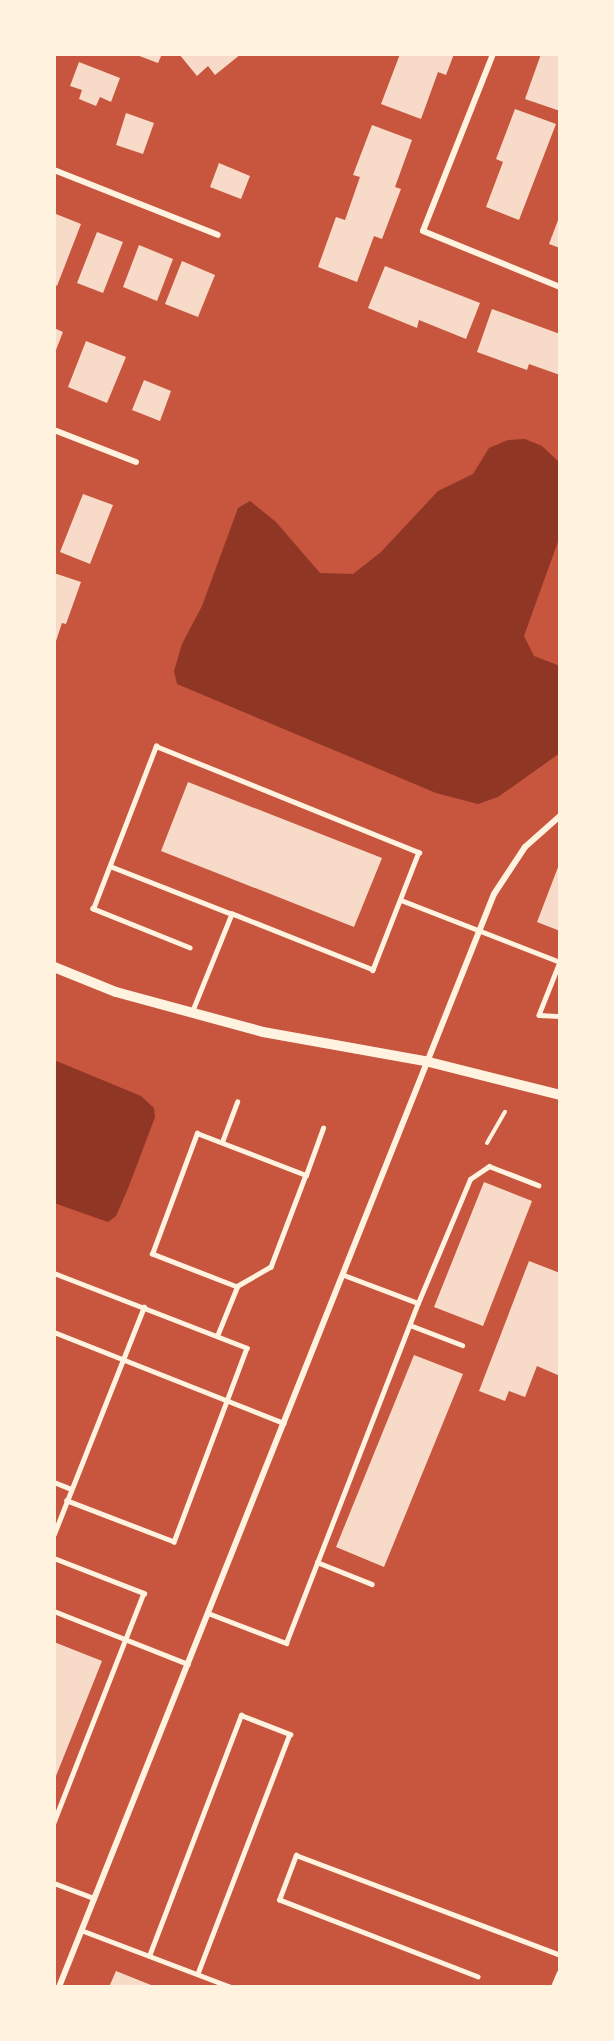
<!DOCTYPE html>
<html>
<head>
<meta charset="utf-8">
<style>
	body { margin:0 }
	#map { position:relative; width:614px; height:2041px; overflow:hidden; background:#c8553d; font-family:Figtree,sans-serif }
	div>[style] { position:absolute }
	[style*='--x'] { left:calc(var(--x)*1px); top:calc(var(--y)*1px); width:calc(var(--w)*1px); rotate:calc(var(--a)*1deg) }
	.water>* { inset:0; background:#8f3625 }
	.building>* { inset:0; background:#f7dbc8 }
	.path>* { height:4px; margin:-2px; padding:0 2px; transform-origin:2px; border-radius:2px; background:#fff3e0 }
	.service>* { height:4.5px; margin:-2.25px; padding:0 2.25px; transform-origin:2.25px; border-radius:2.25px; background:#fff3e0 }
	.minor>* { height:6px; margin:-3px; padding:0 3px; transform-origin:3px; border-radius:3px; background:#fff3e0 }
	.tertiary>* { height:10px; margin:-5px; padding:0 5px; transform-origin:5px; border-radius:5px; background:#fff3e0 }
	span { translate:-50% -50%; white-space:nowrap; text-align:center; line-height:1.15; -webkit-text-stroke:6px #fff3e0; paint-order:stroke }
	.frame { position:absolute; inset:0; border:56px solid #fff3e0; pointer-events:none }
</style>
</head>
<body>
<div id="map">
	<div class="water">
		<div style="clip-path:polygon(525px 439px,542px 446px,560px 463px,560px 536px,524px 636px,534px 656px,560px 666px,560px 753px,498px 797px,478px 804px,436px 793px,177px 684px,174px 671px,182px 644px,202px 606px,238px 508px,250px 501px,276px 522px,320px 573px,353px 574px,381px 552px,438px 491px,473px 474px,489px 448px,508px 440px)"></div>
		<div style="clip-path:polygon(54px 1060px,141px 1096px,154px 1108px,155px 1117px,129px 1186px,116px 1216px,108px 1222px,54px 1203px)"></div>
	</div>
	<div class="building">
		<div style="clip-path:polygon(134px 54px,162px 54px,158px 63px)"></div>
		<div style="clip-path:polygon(179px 54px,241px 54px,215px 75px,208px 66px,197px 76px)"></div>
		<div style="clip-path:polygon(400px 54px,454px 54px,446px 75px,438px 72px,421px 119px,381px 104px)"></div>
		<div style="clip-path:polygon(541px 54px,560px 54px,560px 111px,525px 99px)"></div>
		<div style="clip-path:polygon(79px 62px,120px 78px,111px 102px,100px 97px,96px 106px,79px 99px,82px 90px,70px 86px)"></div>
		<div style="clip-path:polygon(515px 109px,556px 124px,519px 220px,486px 207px,503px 162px,496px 159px)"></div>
		<div style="clip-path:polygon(126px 113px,154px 123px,143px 154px,116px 145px)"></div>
		<div style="clip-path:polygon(372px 125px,412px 140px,395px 187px,401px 189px,382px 239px,374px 236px,357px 282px,318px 267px,336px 217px,345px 220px,360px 177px,353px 175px)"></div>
		<div style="clip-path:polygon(219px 163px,250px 176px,241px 199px,210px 187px)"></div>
		<div style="clip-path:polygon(56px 214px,81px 224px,57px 286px,54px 284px)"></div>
		<div style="clip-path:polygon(560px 215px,560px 248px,549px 244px)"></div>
		<div style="clip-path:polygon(97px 232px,123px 242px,103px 293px,77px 283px)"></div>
		<div style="clip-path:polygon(139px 245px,173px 259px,157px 301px,123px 287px)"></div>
		<div style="clip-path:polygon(182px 261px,215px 275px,198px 317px,165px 304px)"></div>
		<div style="clip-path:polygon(385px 266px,480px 303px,466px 339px,419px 320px,417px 328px,368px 308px)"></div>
		<div style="clip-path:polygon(492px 309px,560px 334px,560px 375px,529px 364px,527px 370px,477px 352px)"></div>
		<div style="clip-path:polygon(54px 328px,63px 332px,54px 355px)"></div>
		<div style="clip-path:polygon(86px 341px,126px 357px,107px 403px,68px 387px)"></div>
		<div style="clip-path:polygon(144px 380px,171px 391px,160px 421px,132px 410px)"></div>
		<div style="clip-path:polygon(83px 494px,113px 505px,90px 564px,60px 552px)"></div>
		<div style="clip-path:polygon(54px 573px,81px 582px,66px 624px,62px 623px,56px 641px)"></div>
		<div style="clip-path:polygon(188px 782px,382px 858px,354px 927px,161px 851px)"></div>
		<div style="clip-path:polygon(560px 862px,560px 931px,537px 922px)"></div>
		<div style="clip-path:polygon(484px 1182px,532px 1201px,483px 1326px,434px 1307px)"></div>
		<div style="clip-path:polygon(529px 1261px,560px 1273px,560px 1376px,537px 1366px,525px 1397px,509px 1391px,505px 1401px,479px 1391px)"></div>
		<div style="clip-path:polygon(414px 1355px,463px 1374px,384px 1567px,336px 1547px)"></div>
		<div style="clip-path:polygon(54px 1642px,102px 1661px,54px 1781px)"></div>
		<div style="clip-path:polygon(116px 1971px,156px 1987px,109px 1987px)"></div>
	</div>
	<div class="path">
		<div style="--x:487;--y:1143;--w:36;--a:-60"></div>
	</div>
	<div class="service">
		<div style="--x:110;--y:866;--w:131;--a:21.5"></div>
		<div style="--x:401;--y:900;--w:171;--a:21.3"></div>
		<div style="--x:190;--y:948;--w:105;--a:-158.1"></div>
		<div style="--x:93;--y:909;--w:175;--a:-68.9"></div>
		<div style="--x:156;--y:746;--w:284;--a:22"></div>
		<div style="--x:419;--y:852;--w:127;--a:111.3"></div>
		<div style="--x:373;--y:970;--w:152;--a:-158.3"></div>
		<div style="--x:232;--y:914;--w:107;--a:112"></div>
		<div style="--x:560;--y:962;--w:57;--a:111.6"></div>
		<div style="--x:539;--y:1015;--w:21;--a:3"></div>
		<div style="--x:222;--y:1142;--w:43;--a:-69.4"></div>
		<div style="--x:306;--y:1175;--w:50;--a:-70.1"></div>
		<div style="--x:54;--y:1273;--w:207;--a:21.2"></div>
		<div style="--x:247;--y:1348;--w:207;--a:110.6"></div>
		<div style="--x:174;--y:1542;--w:115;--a:-159"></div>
		<div style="--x:344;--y:1275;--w:79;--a:20.7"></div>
		<div style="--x:418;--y:1303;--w:134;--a:-67.2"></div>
		<div style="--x:470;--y:1179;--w:23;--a:-34"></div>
		<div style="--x:489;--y:1166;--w:53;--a:21.2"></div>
		<div style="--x:410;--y:1325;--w:56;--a:21"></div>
		<div style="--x:54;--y:1332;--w:247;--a:21.6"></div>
		<div style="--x:217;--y:1336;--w:53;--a:-67.8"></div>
		<div style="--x:237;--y:1287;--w:91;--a:-158.8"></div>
		<div style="--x:152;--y:1254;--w:129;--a:-69.6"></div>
		<div style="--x:197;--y:1133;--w:117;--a:21.1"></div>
		<div style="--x:306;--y:1175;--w:98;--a:110.8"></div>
		<div style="--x:271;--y:1267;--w:39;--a:150"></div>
		<div style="--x:54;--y:1482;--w:18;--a:22"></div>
		<div style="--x:54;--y:1534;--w:244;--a:-68.4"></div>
		<div style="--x:54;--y:1558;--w:97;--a:21.3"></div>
		<div style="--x:144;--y:1593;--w:247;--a:111.4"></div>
		<div style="--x:317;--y:1562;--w:59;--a:21.8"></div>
		<div style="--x:54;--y:1611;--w:144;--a:21.6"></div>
		<div style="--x:208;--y:1613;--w:84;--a:21"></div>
		<div style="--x:286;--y:1643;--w:365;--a:-68.8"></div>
		<div style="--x:54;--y:1883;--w:43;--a:20.6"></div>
		<div style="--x:81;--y:1930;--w:160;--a:20.8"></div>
		<div style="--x:149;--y:1956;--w:258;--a:-69.1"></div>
		<div style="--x:241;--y:1715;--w:53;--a:21.2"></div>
		<div style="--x:290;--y:1734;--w:257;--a:111"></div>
		<div style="--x:478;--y:1977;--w:213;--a:-158.8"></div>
		<div style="--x:279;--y:1900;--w:48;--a:-69.3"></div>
		<div style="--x:296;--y:1855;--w:282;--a:20.7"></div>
	</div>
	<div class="minor">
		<div style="--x:493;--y:54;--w:190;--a:111.6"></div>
		<div style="--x:423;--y:231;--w:148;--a:22.2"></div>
		<div style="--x:54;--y:170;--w:176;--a:21.6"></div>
		<div style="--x:54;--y:430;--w:88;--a:21.3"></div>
		<div style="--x:59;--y:1987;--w:1176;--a:-68.3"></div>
		<div style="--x:494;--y:894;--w:56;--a:-56.6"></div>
		<div style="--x:525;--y:847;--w:47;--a:-41.5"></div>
		<div style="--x:554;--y:1987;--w:15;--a:-67"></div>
	</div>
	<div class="tertiary">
		<div style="--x:54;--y:967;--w:67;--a:22"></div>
		<div style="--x:116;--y:992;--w:152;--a:15.2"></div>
		<div style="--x:263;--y:1032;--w:169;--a:10.2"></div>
		<div style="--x:429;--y:1062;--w:135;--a:14.1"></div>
	</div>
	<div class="frame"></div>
</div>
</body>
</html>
